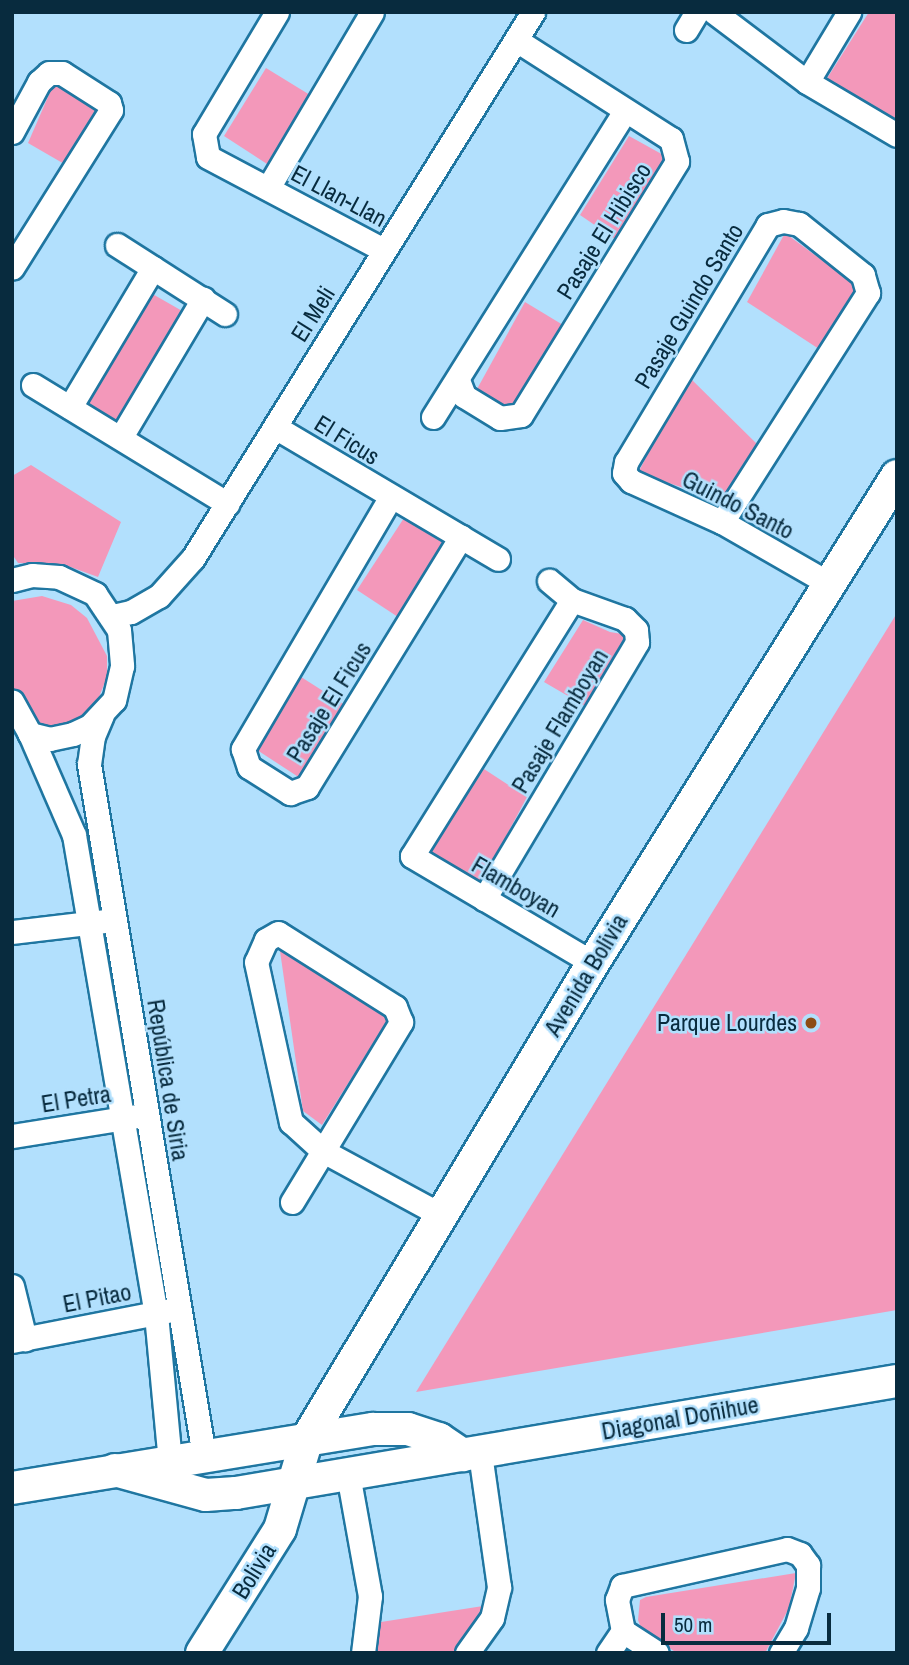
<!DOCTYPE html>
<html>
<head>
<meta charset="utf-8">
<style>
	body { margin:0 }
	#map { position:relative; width:909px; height:1665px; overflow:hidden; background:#b2e0fd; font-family:"Archivo Narrow",sans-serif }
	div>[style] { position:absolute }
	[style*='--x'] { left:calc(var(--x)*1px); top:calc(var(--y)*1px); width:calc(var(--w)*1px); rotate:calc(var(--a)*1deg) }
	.green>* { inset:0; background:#f398ba }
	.roads { filter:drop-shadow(2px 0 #1f76a1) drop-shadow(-2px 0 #1f76a1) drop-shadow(0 2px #1f76a1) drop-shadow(0 -2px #1f76a1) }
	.street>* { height:23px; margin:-11.5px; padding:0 11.5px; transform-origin:11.5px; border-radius:11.5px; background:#fff }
	.secondary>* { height:32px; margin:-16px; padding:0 16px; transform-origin:16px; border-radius:16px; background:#fff }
	.dots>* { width:19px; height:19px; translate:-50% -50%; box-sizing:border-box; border:4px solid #b2e0fd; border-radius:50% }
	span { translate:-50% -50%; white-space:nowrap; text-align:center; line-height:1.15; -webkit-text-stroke:5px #b2e0fd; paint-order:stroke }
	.street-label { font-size:24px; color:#082b3e }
	.poi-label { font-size:24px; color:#082b3e }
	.right { translate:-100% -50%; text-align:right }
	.frame { position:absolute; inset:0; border:14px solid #082b3e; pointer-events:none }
	.scale { position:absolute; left:661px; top:1613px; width:170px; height:32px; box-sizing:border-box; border:4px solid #082b3e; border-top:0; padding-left:9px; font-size:21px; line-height:24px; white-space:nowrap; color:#082b3e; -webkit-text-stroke:5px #b2e0fd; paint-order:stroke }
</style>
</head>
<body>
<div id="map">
	<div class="green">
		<div style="clip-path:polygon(869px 12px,897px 12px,897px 122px,826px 80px)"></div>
		<div style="clip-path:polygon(266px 68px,310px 95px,267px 164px,224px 136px)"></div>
		<div style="clip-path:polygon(54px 83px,102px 111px,66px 165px,28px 143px)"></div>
		<div style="clip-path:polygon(629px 136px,667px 157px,618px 241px,580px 215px)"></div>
		<div style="clip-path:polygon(785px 233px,861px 289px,819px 349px,747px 302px)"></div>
		<div style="clip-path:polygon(149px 292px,184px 312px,121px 423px,85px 402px)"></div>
		<div style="clip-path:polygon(525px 302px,568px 328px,516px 412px,477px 389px)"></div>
		<div style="clip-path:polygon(688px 376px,758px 445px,718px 505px,684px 488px,638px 473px)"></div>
		<div style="clip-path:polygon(31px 465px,121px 522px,98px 577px,65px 565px,18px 563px,12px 554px,12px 476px)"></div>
		<div style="clip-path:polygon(404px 518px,443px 543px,440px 555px,401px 619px,357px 590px)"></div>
		<div style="clip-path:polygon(42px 596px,71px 605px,87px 618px,107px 656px,107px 677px,95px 707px,72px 723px,46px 728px,36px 725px,22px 709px,12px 687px,12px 601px)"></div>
		<div style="clip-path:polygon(897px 613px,897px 1310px,416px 1392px)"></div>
		<div style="clip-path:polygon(583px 620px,610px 632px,634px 636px,592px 710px,544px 682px)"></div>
		<div style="clip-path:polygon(298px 675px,345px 705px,300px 778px,254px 748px)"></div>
		<div style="clip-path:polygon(484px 769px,527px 797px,481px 883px,430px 851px)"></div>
		<div style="clip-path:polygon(287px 944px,394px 1010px,322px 1125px,303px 1111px,280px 951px)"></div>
		<div style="clip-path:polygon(796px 1573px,789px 1608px,765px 1653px,677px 1653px,642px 1630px,638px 1620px,640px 1600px,646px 1597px)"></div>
		<div style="clip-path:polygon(483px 1606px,458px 1653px,371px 1653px,381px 1622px)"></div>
	</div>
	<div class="roads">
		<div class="street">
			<div style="--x:277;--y:12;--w:142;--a:120.9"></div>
			<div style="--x:204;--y:134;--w:23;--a:80"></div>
			<div style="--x:208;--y:157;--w:199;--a:27.9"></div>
			<div style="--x:714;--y:12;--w:116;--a:37"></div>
			<div style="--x:807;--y:82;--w:104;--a:30.5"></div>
			<div style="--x:686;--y:30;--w:21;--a:-59"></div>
			<div style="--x:807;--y:82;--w:82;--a:-59"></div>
			<div style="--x:12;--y:132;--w:57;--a:-61.6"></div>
			<div style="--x:39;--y:82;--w:13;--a:-42"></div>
			<div style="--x:49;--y:73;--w:13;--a:0"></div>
			<div style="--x:62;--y:73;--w:56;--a:32.6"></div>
			<div style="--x:109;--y:103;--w:7;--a:74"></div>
			<div style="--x:111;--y:110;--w:186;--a:122.1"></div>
			<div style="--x:268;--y:188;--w:204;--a:-59.4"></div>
			<div style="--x:117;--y:245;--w:128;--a:32.6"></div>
			<div style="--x:458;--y:380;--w:17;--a:69"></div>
			<div style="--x:464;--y:396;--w:42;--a:31.4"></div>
			<div style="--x:500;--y:418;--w:21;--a:-8"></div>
			<div style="--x:521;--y:415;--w:298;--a:-58.4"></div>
			<div style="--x:677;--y:161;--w:23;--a:-105"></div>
			<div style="--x:671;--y:139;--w:184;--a:-147.4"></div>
			<div style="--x:33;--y:385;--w:228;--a:31.4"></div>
			<div style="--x:70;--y:407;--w:162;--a:-59.2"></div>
			<div style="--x:433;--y:417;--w:361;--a:-57.9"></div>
			<div style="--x:275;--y:427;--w:259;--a:30.6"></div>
			<div style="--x:121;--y:437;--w:161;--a:-59.3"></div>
			<div style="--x:390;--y:498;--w:291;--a:120.4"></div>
			<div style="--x:243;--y:749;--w:19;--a:72"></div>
			<div style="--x:249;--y:767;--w:49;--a:32.4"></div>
			<div style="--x:290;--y:793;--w:18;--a:-19"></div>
			<div style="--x:307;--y:787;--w:294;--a:-58.4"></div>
			<div style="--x:722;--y:522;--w:272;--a:-57.5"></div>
			<div style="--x:868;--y:293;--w:19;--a:-106"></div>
			<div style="--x:863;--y:275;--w:82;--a:-141.4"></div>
			<div style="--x:799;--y:224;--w:16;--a:-169"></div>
			<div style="--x:783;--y:221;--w:16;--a:165"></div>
			<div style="--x:768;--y:225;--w:276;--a:120.9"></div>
			<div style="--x:626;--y:462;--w:11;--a:100"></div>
			<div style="--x:624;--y:473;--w:11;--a:49"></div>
			<div style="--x:631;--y:481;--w:100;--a:24.3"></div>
			<div style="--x:722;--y:522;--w:125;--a:29.9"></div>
			<div style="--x:12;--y:580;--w:21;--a:-14"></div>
			<div style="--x:32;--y:575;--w:27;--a:4"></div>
			<div style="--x:59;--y:577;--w:40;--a:25"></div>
			<div style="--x:95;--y:594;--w:43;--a:56.3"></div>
			<div style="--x:119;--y:630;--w:36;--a:85"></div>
			<div style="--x:122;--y:666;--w:35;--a:103"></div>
			<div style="--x:114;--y:700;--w:35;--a:133"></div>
			<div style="--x:90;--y:726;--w:19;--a:155"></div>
			<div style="--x:73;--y:734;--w:24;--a:168"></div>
			<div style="--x:50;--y:739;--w:21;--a:-166"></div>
			<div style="--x:30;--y:734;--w:37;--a:-119"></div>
			<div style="--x:572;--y:600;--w:302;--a:122"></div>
			<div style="--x:412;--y:856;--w:210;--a:30.6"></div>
			<div style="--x:113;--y:616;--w:18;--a:-13"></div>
			<div style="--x:131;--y:612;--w:32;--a:-30"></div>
			<div style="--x:159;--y:596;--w:51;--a:-48.2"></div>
			<div style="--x:193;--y:558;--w:643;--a:-58.09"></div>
			<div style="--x:102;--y:715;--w:23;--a:113"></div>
			<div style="--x:93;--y:736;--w:28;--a:98"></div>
			<div style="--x:89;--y:764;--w:701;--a:80.56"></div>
			<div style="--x:30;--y:734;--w:110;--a:66.5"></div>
			<div style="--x:74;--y:835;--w:486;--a:80.3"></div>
			<div style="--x:156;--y:1314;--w:148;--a:84.6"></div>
			<div style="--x:484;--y:899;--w:299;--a:-59.2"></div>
			<div style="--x:637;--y:642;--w:12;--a:-95"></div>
			<div style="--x:636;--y:630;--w:16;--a:-135"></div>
			<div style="--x:625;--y:619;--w:56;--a:-160.3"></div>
			<div style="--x:572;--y:600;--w:30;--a:-140"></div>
			<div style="--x:12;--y:932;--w:94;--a:-6.7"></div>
			<div style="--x:12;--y:1136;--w:127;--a:-9.1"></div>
			<div style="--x:292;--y:1202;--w:60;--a:-58.7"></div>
			<div style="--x:323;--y:1151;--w:151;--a:-58.8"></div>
			<div style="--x:401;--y:1022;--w:16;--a:-112"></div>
			<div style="--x:395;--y:1007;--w:138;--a:-147.7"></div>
			<div style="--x:278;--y:933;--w:14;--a:150"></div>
			<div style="--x:266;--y:940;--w:24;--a:114"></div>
			<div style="--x:256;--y:962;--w:164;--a:77.7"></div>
			<div style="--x:291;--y:1122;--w:43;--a:42.2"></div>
			<div style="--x:323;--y:1151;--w:134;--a:28.5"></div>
			<div style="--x:12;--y:1286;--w:55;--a:76.2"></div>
			<div style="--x:12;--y:1341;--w:162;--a:-11"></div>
			<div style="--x:348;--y:1474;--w:124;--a:79.8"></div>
			<div style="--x:370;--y:1596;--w:57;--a:97"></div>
			<div style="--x:623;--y:1631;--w:40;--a:32.9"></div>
			<div style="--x:467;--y:1653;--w:43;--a:-54.5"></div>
			<div style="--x:492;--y:1618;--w:32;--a:-77"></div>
			<div style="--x:499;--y:1587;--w:135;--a:-98.1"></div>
			<div style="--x:608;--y:1653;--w:27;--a:-56"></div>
			<div style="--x:623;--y:1631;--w:32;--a:-101"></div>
			<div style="--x:617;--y:1600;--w:15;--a:-70"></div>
			<div style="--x:622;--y:1586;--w:169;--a:-12.6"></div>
			<div style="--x:787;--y:1549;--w:14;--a:21"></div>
			<div style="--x:800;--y:1554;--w:14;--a:54"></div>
			<div style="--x:808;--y:1565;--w:23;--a:90"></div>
			<div style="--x:808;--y:1588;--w:42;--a:106.7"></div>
			<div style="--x:796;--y:1628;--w:29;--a:121"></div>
		</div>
		<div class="secondary">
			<div style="--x:115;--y:1470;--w:94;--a:15.4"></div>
			<div style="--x:206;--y:1495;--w:30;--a:-4"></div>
			<div style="--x:236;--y:1493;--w:670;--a:-9.62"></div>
			<div style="--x:12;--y:1488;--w:366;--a:-9.3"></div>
			<div style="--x:373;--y:1429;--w:35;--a:0"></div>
			<div style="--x:408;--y:1429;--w:33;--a:18"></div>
			<div style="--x:439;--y:1439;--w:29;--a:34"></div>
			<div style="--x:202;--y:1653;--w:146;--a:-57.8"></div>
			<div style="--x:280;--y:1529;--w:94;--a:-73.3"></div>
			<div style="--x:307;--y:1439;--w:555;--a:-59"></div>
			<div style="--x:593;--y:963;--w:574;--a:-58.03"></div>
		</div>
	</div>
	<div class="dots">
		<div style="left:811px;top:1023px;background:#8d4d15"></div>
	</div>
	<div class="street-label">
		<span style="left:339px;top:196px;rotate:28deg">El Llan-Llan</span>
		<span style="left:604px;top:231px;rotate:-58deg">Pasaje El Hibisco</span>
		<span style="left:689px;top:306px;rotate:-59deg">Pasaje Guindo Santo</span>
		<span style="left:313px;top:314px;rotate:-58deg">El Meli</span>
		<span style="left:347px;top:440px;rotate:32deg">El Ficus</span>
		<span style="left:738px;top:505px;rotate:27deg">Guindo Santo</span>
		<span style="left:329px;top:702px;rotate:-58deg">Pasaje El Ficus</span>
		<span style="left:560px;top:721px;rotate:-59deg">Pasaje Flamboyan</span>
		<span style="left:516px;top:887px;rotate:30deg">Flamboyan</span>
		<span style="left:586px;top:975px;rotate:-59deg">Avenida Bolivia</span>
		<span style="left:168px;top:1080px;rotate:81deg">República de Siria</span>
		<span style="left:76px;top:1099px;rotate:-9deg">El Petra</span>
		<span style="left:97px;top:1298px;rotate:-11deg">El Pitao</span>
		<span style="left:680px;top:1418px;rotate:-10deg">Diagonal Doñihue</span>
		<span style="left:254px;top:1571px;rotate:-58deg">Bolivia</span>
	</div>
	<div class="poi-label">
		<span class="right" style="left:797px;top:1023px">Parque Lourdes</span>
	</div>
	<div class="frame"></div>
	<div class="scale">50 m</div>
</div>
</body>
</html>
